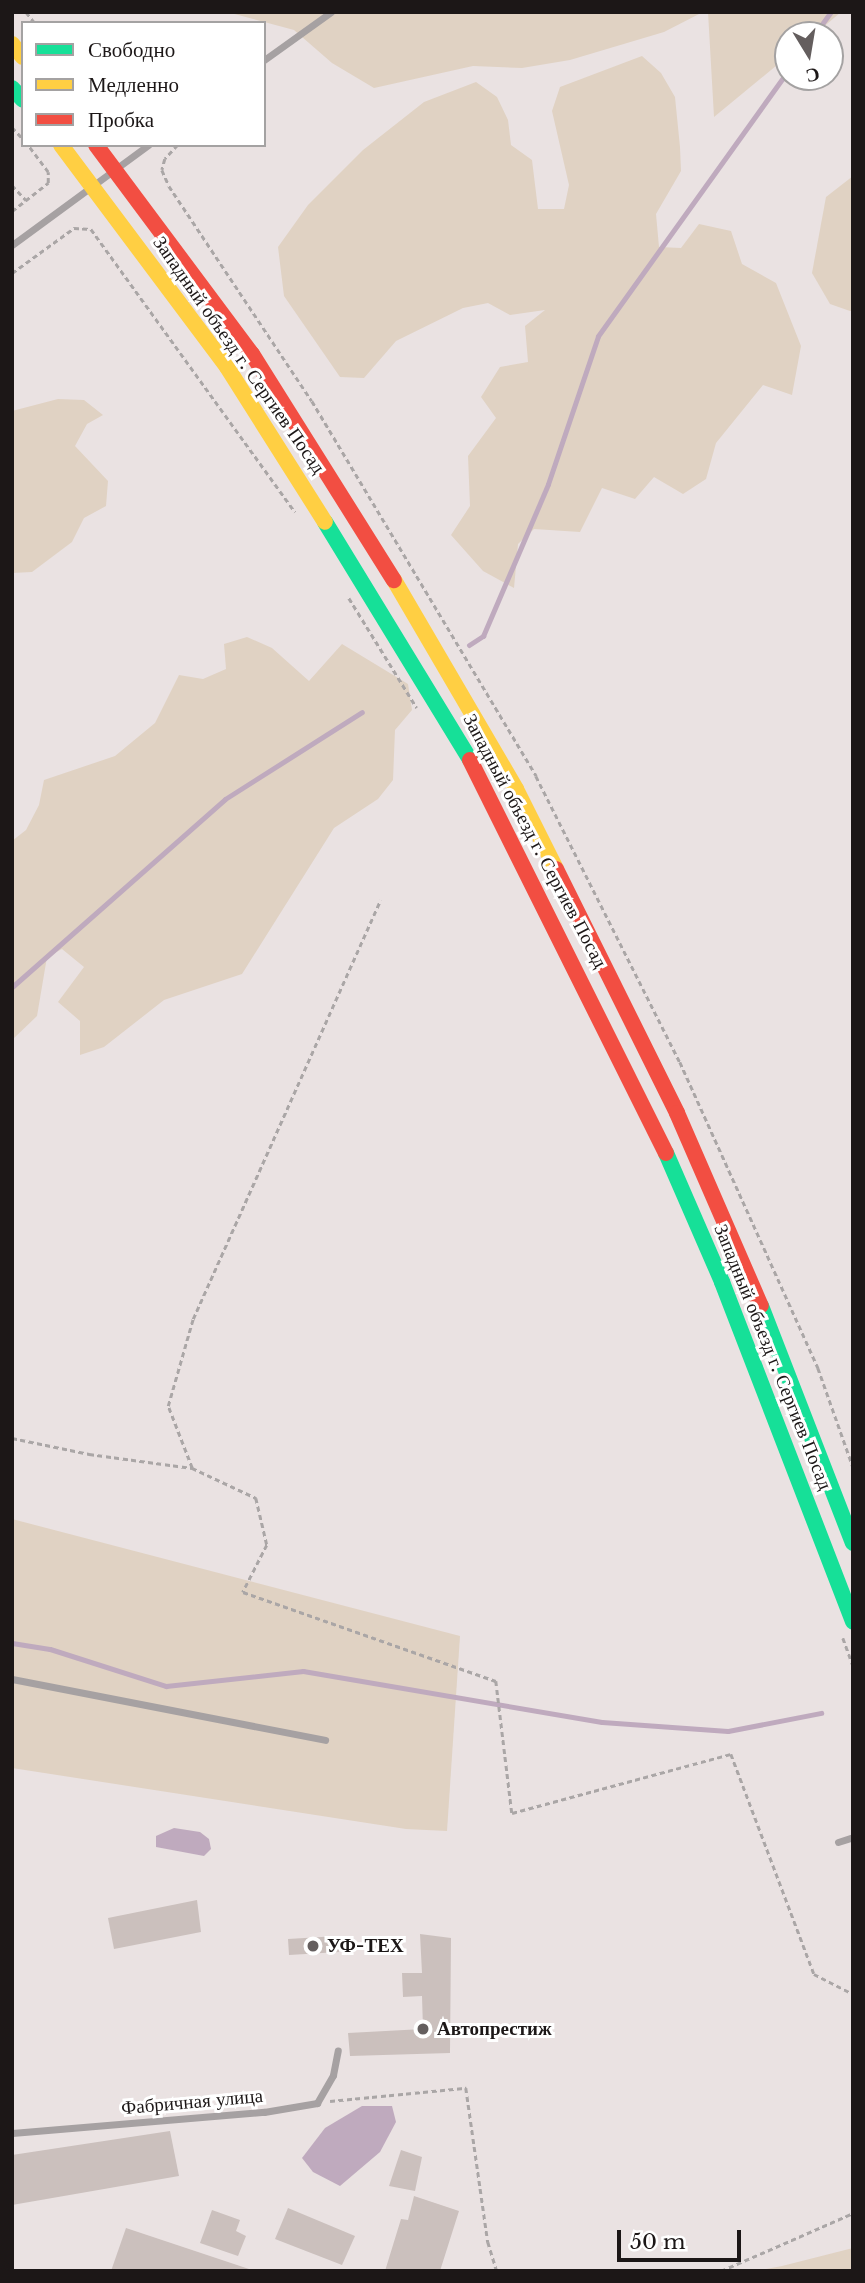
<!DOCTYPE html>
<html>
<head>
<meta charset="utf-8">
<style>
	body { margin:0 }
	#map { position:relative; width:865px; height:2283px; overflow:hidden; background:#eae2e2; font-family:"Libre Baskerville",serif }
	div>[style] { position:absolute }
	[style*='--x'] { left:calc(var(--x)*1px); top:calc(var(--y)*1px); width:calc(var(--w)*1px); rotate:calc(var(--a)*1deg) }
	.green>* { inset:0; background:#e0d2c3 }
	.water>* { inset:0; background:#bfaabe }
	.stream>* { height:5px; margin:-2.5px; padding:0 2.5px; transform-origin:2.5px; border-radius:2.5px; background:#bfaabe }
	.building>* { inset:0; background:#cbc0bd }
	.path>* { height:2.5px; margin-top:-1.25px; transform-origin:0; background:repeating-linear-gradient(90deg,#aaa6a6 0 5px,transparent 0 8.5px) }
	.lane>* { height:7px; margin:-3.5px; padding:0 3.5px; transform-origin:3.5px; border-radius:3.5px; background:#a6a1a2 }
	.fast>* { height:16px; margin:-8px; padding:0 8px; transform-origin:8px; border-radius:8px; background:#16e098 }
	.slow>* { height:16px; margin:-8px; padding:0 8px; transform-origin:8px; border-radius:8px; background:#ffcf43 }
	.jam>* { height:16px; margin:-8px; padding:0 8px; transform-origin:8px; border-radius:8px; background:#f24e42 }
	.dots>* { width:19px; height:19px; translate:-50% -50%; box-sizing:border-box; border:4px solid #fff; border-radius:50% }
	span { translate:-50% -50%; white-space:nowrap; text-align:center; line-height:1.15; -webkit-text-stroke:6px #fff; paint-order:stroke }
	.street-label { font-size:19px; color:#1c1717 }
	.poi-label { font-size:19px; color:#1c1717; font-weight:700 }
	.left { translate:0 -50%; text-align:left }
	.frame { position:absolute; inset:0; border:14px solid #1c1717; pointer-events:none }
	.legend { position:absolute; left:21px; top:21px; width:245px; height:126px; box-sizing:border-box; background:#fff; border:2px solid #a4a2a2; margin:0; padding:9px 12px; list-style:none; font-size:21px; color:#1c1717 }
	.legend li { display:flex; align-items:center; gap:14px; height:35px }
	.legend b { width:35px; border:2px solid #a4a2a2 }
	.north { position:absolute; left:774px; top:21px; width:70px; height:70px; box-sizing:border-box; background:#fff; border:2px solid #a4a2a2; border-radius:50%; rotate:169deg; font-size:19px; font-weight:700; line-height:28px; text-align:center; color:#1c1717 }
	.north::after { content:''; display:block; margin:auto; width:24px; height:32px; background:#645e5e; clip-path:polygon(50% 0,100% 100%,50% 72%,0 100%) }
	.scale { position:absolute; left:617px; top:2230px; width:124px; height:32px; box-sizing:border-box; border:4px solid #1c1717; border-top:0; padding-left:9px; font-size:21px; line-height:24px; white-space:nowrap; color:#1c1717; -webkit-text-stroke:5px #fff; paint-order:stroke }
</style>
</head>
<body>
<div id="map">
	<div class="green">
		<div style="clip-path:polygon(227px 12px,703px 12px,664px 32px,570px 60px,522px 68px,473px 66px,374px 88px,332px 63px,294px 30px)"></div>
		<div style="clip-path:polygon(708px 12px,841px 12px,814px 35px,788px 35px,788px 56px,714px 117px)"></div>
		<div style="clip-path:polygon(642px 56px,661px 73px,675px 97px,680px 147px,681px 171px,656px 214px,659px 247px,681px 248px,699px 224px,731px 231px,742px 264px,776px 283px,801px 346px,792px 395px,763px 385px,716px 443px,706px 479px,683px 494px,654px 477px,635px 499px,602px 488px,580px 532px,534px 529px,518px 544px,514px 588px,483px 571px,451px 535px,470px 506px,468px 456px,496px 418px,481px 397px,500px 367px,528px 362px,525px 326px,545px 310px,510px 315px,488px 303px,463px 308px,396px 341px,364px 378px,340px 377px,284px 296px,278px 247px,308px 205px,363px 150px,424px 102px,476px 82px,497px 97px,508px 120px,511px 145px,532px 160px,538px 209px,564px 209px,569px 185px,552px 111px,560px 87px)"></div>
		<div style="clip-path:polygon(853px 176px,853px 311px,850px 311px,830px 304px,812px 273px,826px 197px)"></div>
		<div style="clip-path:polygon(58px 399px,84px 400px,103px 415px,87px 424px,75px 446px,108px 481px,106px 506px,84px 518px,72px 542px,32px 572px,12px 573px,12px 411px)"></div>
		<div style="clip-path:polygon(247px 637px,272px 648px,309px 681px,342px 644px,408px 684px,412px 710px,395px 730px,393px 780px,378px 799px,334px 828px,242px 974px,164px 1000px,104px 1047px,80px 1055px,80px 1021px,58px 1002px,84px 967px,62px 949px,47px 957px,37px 1016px,12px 1040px,12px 841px,26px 830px,39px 805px,44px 780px,115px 756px,155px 723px,179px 675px,203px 679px,226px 669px,224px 644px)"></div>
		<div style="clip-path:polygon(12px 1519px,460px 1636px,447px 1831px,406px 1829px,12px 1768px)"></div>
		<div style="clip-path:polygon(853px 2248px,853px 2271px,755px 2271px,782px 2266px)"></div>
	</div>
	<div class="water">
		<div style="clip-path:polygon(174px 1828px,200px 1832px,209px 1839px,211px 1849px,204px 1856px,156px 1847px,156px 1836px)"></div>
		<div style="clip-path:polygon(362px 2106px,392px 2106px,396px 2122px,380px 2152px,340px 2186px,313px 2172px,302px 2158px,325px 2128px)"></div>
	</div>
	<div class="stream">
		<div style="--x:814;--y:35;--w:29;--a:-54"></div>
		<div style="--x:469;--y:645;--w:17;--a:-33"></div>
		<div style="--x:483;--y:636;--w:165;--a:-66.8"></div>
		<div style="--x:548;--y:484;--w:156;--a:-71.3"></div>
		<div style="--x:598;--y:336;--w:326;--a:-54.4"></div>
		<div style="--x:12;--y:987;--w:284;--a:-41.4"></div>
		<div style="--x:225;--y:799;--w:162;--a:-32.4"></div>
		<div style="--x:12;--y:1643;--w:38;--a:9"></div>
		<div style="--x:50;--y:1649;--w:122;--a:17.7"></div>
		<div style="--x:166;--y:1686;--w:138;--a:-6.2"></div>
		<div style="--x:303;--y:1671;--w:303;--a:9.7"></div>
		<div style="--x:602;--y:1722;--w:126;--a:4.1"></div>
		<div style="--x:728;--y:1731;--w:95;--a:-11"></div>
	</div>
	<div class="building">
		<div style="clip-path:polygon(197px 1900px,201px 1932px,114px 1949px,108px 1918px)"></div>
		<div style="clip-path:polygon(420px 1934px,451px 1938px,450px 2053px,350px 2056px,348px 2033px,423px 2029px,422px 1996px,403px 1997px,402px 1973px,422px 1973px)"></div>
		<div style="clip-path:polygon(338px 1936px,339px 1952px,289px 1955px,288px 1939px)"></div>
		<div style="clip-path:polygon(170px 2131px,179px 2176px,12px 2205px,12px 2155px)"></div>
		<div style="clip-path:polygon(401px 2150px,422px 2157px,415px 2191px,389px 2186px)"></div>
		<div style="clip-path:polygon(414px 2196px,459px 2211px,440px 2271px,385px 2271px,401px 2219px,408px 2220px)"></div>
		<div style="clip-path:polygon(288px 2208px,355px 2236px,342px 2265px,275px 2239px)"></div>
		<div style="clip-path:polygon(212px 2210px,240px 2220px,236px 2231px,246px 2236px,238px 2256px,200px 2243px)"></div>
		<div style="clip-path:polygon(126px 2228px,252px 2270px,252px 2271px,111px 2271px)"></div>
	</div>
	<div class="path">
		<div style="--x:26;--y:12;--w:14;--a:51"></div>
		<div style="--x:12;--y:127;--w:16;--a:47"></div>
		<div style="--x:178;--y:145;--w:19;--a:133"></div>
		<div style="--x:165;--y:159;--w:11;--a:105"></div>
		<div style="--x:162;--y:170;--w:17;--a:66"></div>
		<div style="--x:169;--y:186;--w:258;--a:56.4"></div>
		<div style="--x:312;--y:401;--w:437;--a:59.1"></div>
		<div style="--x:536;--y:776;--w:320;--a:63.3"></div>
		<div style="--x:680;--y:1062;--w:336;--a:65.7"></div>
		<div style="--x:818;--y:1368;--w:105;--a:70.5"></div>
		<div style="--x:12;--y:185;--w:21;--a:47"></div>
		<div style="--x:12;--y:211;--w:46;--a:-37.9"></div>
		<div style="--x:48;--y:183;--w:11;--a:-90"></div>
		<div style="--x:48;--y:172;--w:34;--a:-127"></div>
		<div style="--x:12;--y:273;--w:77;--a:-36"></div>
		<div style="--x:74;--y:228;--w:17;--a:3"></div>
		<div style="--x:91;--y:229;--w:349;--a:54.2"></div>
		<div style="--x:349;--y:598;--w:129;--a:58.3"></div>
		<div style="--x:12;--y:1438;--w:79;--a:11.7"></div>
		<div style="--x:89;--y:1454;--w:104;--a:7.7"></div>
		<div style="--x:192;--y:1468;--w:71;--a:25.1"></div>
		<div style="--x:256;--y:1498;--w:48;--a:76.8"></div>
		<div style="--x:267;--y:1545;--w:53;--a:117.1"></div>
		<div style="--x:243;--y:1592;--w:268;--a:19.4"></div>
		<div style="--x:496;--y:1681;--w:133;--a:83.1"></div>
		<div style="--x:512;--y:1813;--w:227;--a:-15.1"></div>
		<div style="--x:731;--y:1754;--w:235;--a:69.3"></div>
		<div style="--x:814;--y:1974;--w:44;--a:27.1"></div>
		<div style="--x:192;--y:1468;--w:66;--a:-111.2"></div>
		<div style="--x:168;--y:1406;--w:91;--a:-74"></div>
		<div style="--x:193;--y:1319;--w:459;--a:-65.9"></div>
		<div style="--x:843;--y:1638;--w:29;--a:70"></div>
		<div style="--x:330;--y:2101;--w:137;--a:-5.5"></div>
		<div style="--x:466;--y:2088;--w:156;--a:81.9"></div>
		<div style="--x:488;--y:2242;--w:30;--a:73"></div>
		<div style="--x:721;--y:2271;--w:144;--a:-23.7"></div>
	</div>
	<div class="lane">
		<div style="--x:264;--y:60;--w:82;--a:-35.6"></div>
		<div style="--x:12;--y:245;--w:169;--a:-36.3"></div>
		<div style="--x:12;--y:1679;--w:319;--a:11"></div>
		<div style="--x:838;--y:1842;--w:16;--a:-18"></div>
		<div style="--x:12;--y:2133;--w:253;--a:-4.8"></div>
		<div style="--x:264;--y:2112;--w:54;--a:-9.6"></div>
		<div style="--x:317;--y:2103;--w:32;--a:-60"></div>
		<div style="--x:333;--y:2075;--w:25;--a:-79"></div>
	</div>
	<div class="fast">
		<div style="--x:12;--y:88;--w:16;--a:47"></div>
		<div style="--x:325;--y:522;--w:279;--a:58.6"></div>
		<div style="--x:666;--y:1153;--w:141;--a:66.5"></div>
		<div style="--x:722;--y:1282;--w:364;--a:68.9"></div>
		<div style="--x:761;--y:1306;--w:254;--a:68.8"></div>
	</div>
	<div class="slow">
		<div style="--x:12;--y:44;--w:17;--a:50"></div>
		<div style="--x:61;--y:145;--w:277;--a:53.2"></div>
		<div style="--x:227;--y:367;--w:183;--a:57.7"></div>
		<div style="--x:394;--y:580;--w:242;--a:59.7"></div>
		<div style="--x:516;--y:789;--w:89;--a:63.4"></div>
	</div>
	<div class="jam">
		<div style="--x:96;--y:145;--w:261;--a:53.3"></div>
		<div style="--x:252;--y:354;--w:267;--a:57.9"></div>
		<div style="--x:470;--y:760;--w:439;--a:63.5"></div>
		<div style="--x:556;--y:869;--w:272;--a:63.6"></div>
		<div style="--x:677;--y:1113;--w:210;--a:66.5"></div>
	</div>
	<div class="dots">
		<div style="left:313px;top:1946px;background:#645e5e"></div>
		<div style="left:423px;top:2029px;background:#645e5e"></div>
	</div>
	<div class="street-label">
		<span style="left:239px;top:355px;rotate:55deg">Западный объезд г. Сергиев Посад</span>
		<span style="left:535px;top:841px;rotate:62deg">Западный объезд г. Сергиев Посад</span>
		<span style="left:773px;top:1357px;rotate:68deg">Западный объезд г. Сергиев Посад</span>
		<span style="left:192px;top:2102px;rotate:-5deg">Фабричная улица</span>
	</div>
	<div class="poi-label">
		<span class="left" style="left:327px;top:1946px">УФ-ТЕХ</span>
		<span class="left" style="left:437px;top:2029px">Автопрестиж</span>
	</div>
	<div class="frame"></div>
	<ul class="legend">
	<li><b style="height:9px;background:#16e098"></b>Свободно</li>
	<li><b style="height:9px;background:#ffcf43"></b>Медленно</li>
	<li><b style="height:9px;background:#f24e42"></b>Пробка</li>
	</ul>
	<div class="north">С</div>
	<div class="scale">50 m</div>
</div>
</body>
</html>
